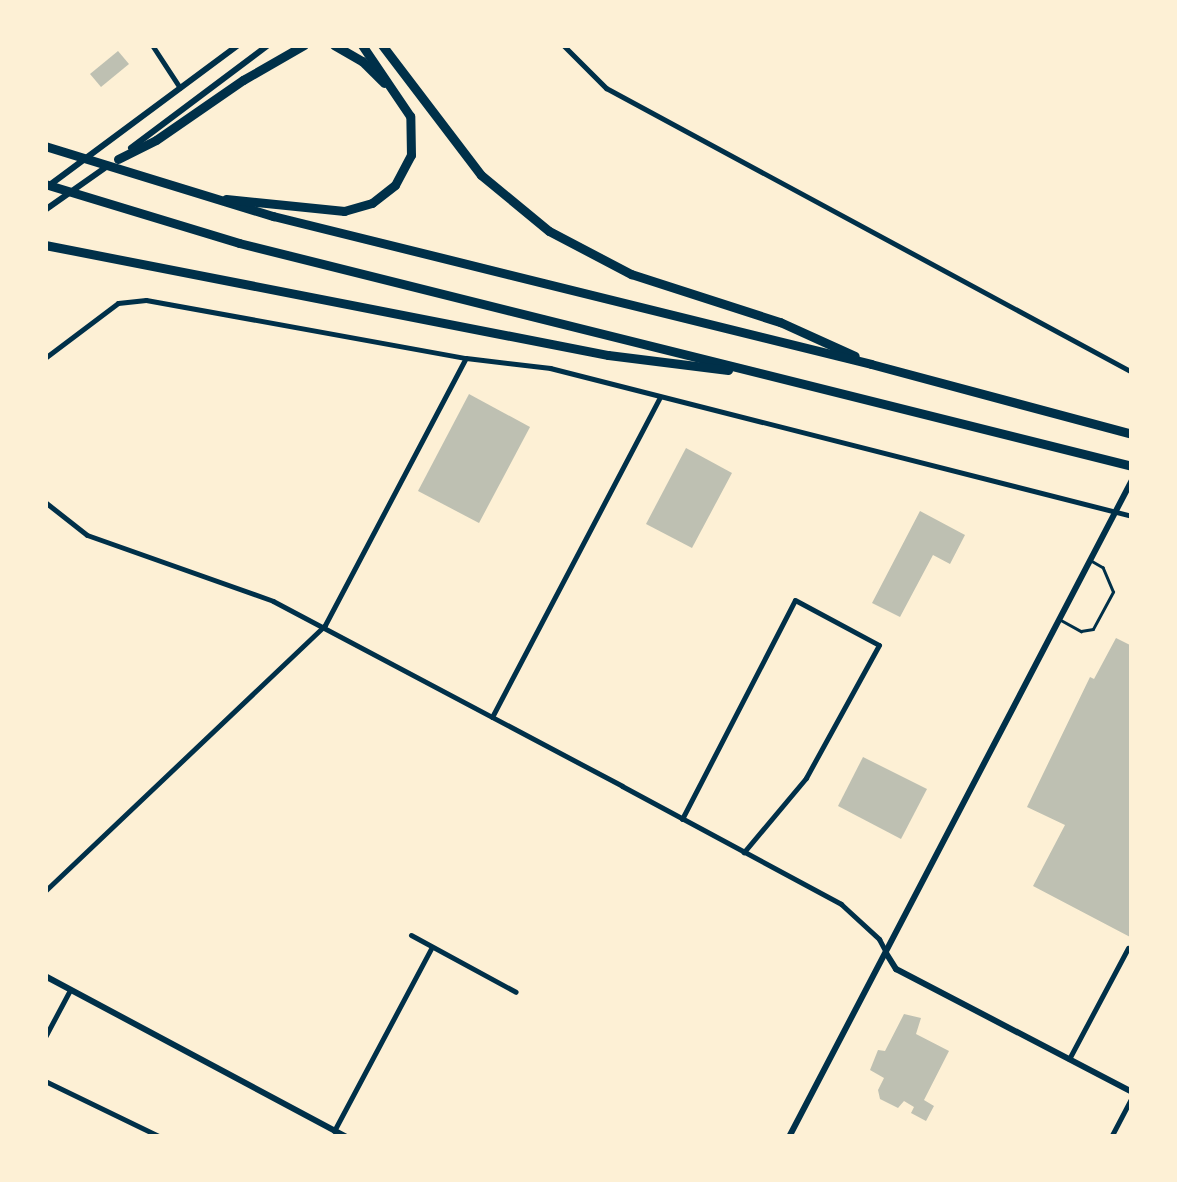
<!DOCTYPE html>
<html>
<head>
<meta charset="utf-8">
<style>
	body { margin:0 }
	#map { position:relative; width:1177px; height:1182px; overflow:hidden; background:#fdf0d5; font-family:Helvetica,sans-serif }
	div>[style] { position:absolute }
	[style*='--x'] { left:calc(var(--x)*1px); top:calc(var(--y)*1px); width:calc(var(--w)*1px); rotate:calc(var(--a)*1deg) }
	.building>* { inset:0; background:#bec0b2 }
	.service>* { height:2.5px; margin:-1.25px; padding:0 1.25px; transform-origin:1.25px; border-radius:1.25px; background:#003049 }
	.minor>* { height:5px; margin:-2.5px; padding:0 2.5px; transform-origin:2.5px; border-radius:2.5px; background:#003049 }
	.tertiary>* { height:6px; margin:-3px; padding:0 3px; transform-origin:3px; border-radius:3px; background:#003049 }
	.secondary>* { height:6px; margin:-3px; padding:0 3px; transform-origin:3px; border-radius:3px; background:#003049 }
	.motorway>* { height:9px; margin:-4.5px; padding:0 4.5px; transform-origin:4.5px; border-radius:4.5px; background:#003049 }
	span { translate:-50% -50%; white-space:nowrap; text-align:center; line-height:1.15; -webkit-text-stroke:8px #fdf0d5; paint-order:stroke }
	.frame { position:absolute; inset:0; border:48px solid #fdf0d5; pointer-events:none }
</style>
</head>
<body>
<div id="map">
	<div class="building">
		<div style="clip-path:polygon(118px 51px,129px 64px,101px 87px,90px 74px)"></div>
		<div style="clip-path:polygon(469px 394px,530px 427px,479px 523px,418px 491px)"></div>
		<div style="clip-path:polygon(686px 448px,732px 473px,692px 548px,646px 524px)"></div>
		<div style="clip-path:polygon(920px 511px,965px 535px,950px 564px,933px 555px,900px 617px,872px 603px)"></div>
		<div style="clip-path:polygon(1116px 638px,1132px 646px,1132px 938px,1033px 886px,1065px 825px,1027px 807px,1090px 677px,1094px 679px)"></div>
		<div style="clip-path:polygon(863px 757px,927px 789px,901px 839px,838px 806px)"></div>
		<div style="clip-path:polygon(904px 1014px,921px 1018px,916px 1034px,949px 1051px,924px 1100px,934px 1106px,926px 1121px,911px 1113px,914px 1107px,904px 1101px,898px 1108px,880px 1099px,878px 1090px,884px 1078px,870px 1070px,878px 1050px,885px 1051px)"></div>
	</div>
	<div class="service">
		<div style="--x:1061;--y:620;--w:23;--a:29"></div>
		<div style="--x:1081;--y:631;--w:12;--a:-9"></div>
		<div style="--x:1093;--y:629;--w:42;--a:-61.6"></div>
		<div style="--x:1113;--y:592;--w:26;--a:-113"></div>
		<div style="--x:1103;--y:568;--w:14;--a:-150"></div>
	</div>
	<div class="minor">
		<div style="--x:152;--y:45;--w:51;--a:56.9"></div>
		<div style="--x:563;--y:45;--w:61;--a:45"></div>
		<div style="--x:606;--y:88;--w:598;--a:28.37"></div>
		<div style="--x:45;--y:358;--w:91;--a:-37"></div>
		<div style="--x:118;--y:303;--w:28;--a:-6"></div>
		<div style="--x:146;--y:300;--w:325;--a:10.3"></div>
		<div style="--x:466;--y:358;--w:85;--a:6.8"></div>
		<div style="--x:550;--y:368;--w:601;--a:14.27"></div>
		<div style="--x:45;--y:502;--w:53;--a:38.2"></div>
		<div style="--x:87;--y:535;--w:197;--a:19.5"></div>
		<div style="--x:273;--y:601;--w:395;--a:27.9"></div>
		<div style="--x:622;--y:786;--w:249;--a:28.3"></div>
		<div style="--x:841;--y:904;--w:52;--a:42.6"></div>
		<div style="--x:879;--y:939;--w:15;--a:62"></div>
		<div style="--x:492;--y:717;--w:361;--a:-62.3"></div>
		<div style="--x:682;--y:819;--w:246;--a:-62.7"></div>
		<div style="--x:795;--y:600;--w:95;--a:28.2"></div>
		<div style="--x:879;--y:645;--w:152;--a:118.8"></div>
		<div style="--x:806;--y:778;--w:97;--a:130"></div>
		<div style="--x:45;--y:891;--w:386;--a:-43.5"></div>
		<div style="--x:325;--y:625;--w:301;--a:-62.2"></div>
		<div style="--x:411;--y:935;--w:119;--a:28.5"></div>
		<div style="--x:45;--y:1037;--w:53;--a:-62"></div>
		<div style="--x:1069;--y:1059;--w:126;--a:-62"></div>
		<div style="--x:45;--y:1081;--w:129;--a:25.8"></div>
		<div style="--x:334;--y:1131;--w:208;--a:-62"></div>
		<div style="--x:1111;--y:1137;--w:45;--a:-62.3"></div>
	</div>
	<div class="tertiary">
		<div style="--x:886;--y:953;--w:19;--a:58"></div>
		<div style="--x:896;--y:969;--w:266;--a:27.5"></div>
		<div style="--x:789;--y:1137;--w:741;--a:-62.43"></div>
	</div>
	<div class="secondary">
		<div style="--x:131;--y:148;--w:171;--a:-36.9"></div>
		<div style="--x:47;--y:187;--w:238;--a:-36.6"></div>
		<div style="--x:45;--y:210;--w:78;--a:-35.1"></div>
		<div style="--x:45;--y:976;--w:341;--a:28.1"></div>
	</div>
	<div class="motorway">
		<div style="--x:334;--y:45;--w:32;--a:30"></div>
		<div style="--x:362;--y:61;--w:31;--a:45"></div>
		<div style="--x:382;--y:45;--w:163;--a:52.7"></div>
		<div style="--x:481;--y:175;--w:88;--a:39.5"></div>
		<div style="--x:549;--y:231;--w:93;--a:27.7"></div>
		<div style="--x:631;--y:274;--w:157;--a:17.9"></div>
		<div style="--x:780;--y:322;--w:82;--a:24.4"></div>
		<div style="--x:45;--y:146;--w:239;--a:17.1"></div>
		<div style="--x:273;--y:216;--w:616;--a:13.9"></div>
		<div style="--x:871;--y:364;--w:270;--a:15"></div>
		<div style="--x:118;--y:159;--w:42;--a:-26.6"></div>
		<div style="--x:156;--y:140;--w:106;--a:-34.6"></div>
		<div style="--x:243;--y:80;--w:70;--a:-29.8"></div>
		<div style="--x:45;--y:184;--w:203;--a:16.9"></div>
		<div style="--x:239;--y:243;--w:920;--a:14.02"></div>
		<div style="--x:226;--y:199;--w:119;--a:5.8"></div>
		<div style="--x:344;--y:211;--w:29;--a:-16"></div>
		<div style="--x:372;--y:203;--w:29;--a:-38"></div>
		<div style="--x:395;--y:185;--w:34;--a:-62"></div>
		<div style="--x:411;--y:155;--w:39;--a:-91"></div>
		<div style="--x:410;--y:116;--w:86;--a:-124.1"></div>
		<div style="--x:45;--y:245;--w:574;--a:11.06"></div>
		<div style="--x:608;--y:355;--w:121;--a:7.1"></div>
	</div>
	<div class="frame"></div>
</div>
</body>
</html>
